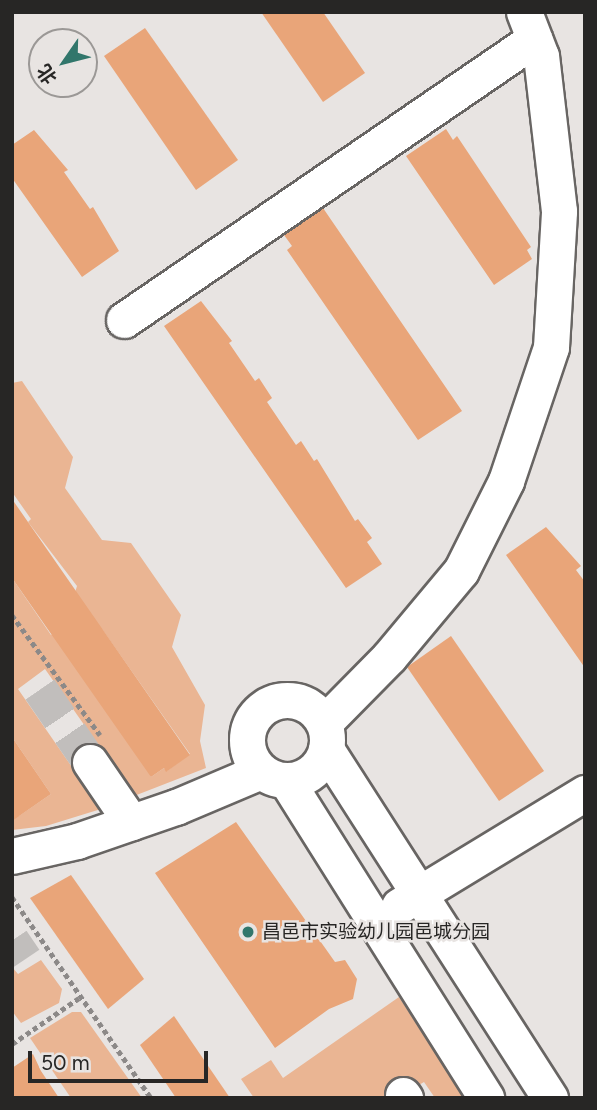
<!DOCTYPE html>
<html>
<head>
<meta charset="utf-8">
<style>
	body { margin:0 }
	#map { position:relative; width:597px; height:1110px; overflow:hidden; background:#e8e4e2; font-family:Figtree,"Noto Sans SC",sans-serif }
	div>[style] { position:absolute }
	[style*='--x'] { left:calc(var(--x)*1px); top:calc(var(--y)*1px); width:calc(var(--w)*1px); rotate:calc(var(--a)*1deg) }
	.green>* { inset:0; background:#eab593 }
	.building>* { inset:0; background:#e9a579 }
	.minor-tunnel>* { height:35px; margin-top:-17.5px; transform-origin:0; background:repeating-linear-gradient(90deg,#c1bebc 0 35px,transparent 0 53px) }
	.path>* { height:4.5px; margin-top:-2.25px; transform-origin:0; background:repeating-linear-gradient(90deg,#8c8988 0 5px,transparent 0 8.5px) }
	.roads { filter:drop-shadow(2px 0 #686563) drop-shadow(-2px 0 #686563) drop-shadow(0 2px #686563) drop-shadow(0 -2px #686563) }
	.minor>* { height:35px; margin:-17.5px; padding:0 17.5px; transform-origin:17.5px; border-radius:17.5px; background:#fff }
	.minor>.ring { margin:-17.5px; padding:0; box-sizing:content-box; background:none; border:35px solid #fff; border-radius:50% }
	.dots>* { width:19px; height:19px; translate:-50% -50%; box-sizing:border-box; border:4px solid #e8e4e2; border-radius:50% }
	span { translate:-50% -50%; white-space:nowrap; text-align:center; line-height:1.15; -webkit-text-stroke:5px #e8e4e2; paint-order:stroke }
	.poi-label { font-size:19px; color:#272625 }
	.left { translate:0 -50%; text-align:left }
	.frame { position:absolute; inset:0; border:14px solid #272625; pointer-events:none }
	.north { position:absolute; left:28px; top:28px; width:70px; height:70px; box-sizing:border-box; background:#e8e4e2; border:2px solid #9b9896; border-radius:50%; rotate:235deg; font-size:19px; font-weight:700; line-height:28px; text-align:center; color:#272625 }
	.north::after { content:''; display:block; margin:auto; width:24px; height:32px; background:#31766b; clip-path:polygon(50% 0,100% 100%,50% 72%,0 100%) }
	.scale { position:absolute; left:28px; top:1051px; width:180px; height:32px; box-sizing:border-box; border:4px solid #272625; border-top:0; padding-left:9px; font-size:21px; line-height:24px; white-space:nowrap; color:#272625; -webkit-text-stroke:5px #e8e4e2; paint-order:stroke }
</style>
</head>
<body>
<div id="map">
	<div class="green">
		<div style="clip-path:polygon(evenodd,22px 381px,73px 457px,65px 488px,102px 540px,131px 543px,181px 615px,172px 647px,205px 705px,200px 741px,206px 768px,134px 796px,45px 669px,18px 689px,101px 809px,46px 826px,12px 830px,12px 813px,19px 816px,51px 794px,12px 737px,12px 578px,51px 635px,65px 626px,77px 586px,28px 522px,31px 519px,12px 492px,12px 383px,22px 381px,102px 629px,190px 754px,167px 771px,164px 768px,151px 777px,102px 629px)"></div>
		<div style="clip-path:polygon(41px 960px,62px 989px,59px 1003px,21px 1023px,12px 1011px,12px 967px,18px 974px)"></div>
		<div style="clip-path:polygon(399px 997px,446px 1069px,452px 1067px,469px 1098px,435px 1098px,424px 1082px,397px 1098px,254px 1098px,241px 1079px,271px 1060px,283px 1078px)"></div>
		<div style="clip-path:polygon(72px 1012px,81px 1012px,142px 1098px,71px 1098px,30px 1038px)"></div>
	</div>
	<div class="building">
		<div style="clip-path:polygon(261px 12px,323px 12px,365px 73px,323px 102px)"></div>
		<div style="clip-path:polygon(145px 28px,238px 160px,196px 190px,104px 56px)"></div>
		<div style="clip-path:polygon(446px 129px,453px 140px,457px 136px,531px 247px,527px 250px,532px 259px,494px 285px,406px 156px)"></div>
		<div style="clip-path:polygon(34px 130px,68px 170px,64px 172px,90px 209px,93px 207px,119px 251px,82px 277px,12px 178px,12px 145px)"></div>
		<div style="clip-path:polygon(323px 208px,462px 411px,418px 440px,287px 250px,292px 246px,284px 235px)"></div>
		<div style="clip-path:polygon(201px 301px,232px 341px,229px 343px,255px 381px,259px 378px,272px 398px,267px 402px,296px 445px,301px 441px,314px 461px,317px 459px,355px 521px,358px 519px,372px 538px,367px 542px,382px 564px,346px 588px,164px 326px)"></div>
		<div style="clip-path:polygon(12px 499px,190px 755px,166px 772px,164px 768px,151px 777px,12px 578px)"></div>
		<div style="clip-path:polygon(546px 527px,581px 566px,576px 570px,585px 582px,585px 668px,506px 555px)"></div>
		<div style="clip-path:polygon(451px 636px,544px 771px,499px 801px,407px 667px)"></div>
		<div style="clip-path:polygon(12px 737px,51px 794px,12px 821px)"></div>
		<div style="clip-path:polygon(236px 822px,335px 962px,345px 960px,357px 979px,353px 999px,329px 1009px,275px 1048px,155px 873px)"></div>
		<div style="clip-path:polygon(71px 875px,144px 979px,108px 1009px,30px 898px)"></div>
		<div style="clip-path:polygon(174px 1016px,230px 1098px,176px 1098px,140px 1045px)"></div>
		<div style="clip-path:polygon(33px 1054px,41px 1071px,59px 1098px,12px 1098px,12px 1068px)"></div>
	</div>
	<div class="minor-tunnel">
		<div style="--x:40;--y:689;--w:88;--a:55.6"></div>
		<div style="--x:12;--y:940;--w:23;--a:56"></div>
	</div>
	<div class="path">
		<div style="--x:12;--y:615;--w:149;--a:53.7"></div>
		<div style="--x:12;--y:897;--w:244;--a:55.3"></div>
		<div style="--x:12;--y:1044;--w:81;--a:-34.5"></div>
	</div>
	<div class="roads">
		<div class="minor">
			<div style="--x:124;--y:320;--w:497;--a:-34.4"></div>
			<div class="ring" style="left:247px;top:700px;width:45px;height:45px"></div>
			<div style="--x:324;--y:723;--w:93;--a:-45.4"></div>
			<div style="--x:389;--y:657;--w:112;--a:-50.1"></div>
			<div style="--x:461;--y:571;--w:101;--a:-63.4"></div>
			<div style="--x:506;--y:481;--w:141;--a:-71.4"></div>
			<div style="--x:551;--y:347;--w:136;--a:-86.6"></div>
			<div style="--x:559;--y:211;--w:156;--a:-96.6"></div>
			<div style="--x:541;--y:56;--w:47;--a:-111.1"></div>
			<div style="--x:326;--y:749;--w:415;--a:57.3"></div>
			<div style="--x:90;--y:762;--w:73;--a:55.7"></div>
			<div style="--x:286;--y:780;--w:376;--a:57.8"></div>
			<div style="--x:12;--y:856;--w:67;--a:-13"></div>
			<div style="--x:77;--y:841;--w:105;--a:-19"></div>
			<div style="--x:176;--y:807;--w:92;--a:-23"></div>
			<div style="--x:399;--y:906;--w:218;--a:-31.3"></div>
			<div style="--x:403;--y:1095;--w:4;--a:56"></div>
		</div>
	</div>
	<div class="dots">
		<div style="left:248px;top:932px;background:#31766b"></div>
	</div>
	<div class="poi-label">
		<span class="left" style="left:262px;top:932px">昌邑市实验幼儿园邑城分园</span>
	</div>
	<div class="frame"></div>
	<div class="north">北</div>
	<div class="scale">50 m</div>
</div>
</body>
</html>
